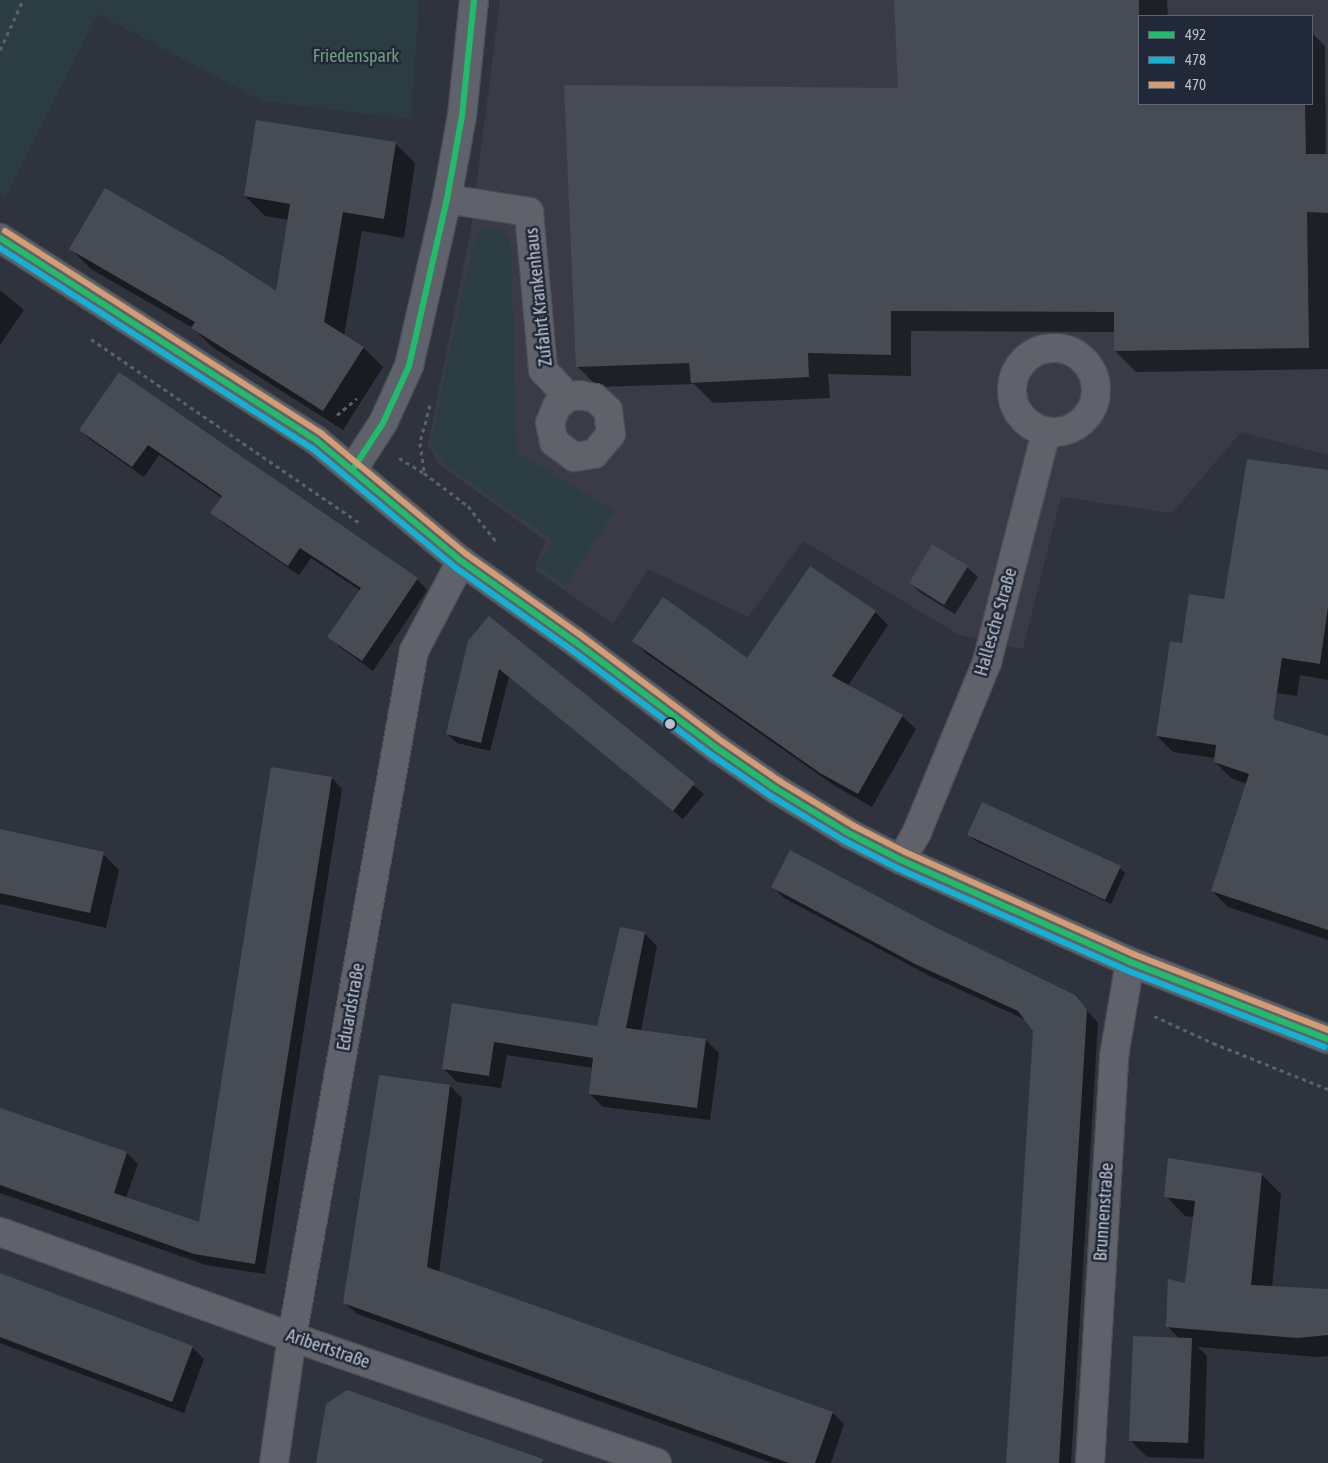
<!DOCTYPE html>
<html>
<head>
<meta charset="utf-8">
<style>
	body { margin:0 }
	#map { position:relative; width:1328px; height:1463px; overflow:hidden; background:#2e333d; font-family:"Asap Condensed",sans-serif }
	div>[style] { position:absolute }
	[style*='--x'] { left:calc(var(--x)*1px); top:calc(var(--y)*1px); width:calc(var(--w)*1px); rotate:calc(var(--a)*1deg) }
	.medical>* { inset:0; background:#3b3b48 }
	.green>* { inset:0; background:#2b3d43 }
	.shadow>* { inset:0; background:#0007 }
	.building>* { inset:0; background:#474c54 }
	.path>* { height:3px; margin-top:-1.5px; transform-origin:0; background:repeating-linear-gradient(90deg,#5c6167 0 4px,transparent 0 8px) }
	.roads { filter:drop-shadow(1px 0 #4b4e55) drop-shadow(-1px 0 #4b4e55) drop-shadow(0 1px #4b4e55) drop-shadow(0 -1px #4b4e55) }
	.minor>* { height:28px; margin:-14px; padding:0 14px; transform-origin:14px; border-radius:14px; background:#5f626a }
	.minor>.ring { margin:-14px; padding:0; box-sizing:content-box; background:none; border:28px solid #5f626a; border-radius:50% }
	.bus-1>* { height:6px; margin:-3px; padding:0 3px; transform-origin:3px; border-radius:3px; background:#20bc6c }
	.bus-2>* { height:6px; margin:-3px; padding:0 3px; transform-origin:3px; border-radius:3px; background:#13b2d5 }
	.bus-3>* { height:6px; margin:-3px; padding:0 3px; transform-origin:3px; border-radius:3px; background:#d39c74 }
	.dots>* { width:14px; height:14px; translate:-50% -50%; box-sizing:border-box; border:2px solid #212938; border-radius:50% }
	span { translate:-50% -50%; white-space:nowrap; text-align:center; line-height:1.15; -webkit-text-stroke:5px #212938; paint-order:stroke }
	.park-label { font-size:18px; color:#729c7e }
	.street-label { font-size:18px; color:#bac0cc }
	.legend { position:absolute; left:1138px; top:15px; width:175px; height:90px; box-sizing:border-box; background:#212938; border:1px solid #5e6573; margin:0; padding:6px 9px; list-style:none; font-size:15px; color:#bac0cc }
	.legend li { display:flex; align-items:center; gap:10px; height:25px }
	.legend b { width:25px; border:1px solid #5e6573 }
</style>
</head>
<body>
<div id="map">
	<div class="medical">
		<div style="clip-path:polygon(evenodd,500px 0,1328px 0,1328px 455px,1241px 432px,1172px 513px,1061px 497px,1023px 649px,959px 635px,803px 541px,748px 617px,648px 569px,613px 624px,534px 569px,546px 541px,440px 465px,428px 445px,471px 229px,500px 0,1139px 16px,1312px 16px,1312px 104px,1139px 104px,1139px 16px)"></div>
	</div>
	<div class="green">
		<div style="clip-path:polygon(0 0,419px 0,411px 119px,262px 101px,98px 14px,5px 198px,0 195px)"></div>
		<div style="clip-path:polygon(481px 228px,503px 231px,511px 243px,517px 452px,615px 511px,566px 585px,536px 566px,554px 541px,444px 464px,430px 444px,473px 244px)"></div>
	</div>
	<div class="shadow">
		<div style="clip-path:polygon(895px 0,1167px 0,1168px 16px,1139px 16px,1139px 104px,1312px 104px,1312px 33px,1325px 46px,1326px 155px,1328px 155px,1328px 369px,1136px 372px,1115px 351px,1115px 332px,911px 331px,911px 376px,828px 374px,830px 398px,713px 403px,694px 384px,598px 387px,577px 366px,899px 89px)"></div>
		<div style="clip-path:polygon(396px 144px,415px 163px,404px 238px,362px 231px,344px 336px,364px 348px,383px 367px,343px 430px,212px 347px,193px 328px,91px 269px,71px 249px,277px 293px,289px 220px,265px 216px,245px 196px)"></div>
		<div style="clip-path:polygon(0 290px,24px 310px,0 345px)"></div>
		<div style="clip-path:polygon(119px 374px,417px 579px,427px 590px,373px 671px,340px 647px,329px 637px,361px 591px,311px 558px,299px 575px,223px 523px,212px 512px,222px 498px,159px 455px,144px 477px,91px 440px,80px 430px)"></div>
		<div style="clip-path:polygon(1328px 471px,1328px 680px,1300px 675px,1297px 696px,1198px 681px,1225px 601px)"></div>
		<div style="clip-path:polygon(967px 567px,978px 577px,955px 614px,921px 593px,910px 583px)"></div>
		<div style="clip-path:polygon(875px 612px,888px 625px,848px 686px,902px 716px,916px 729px,872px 807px,835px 786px,647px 654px,634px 641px,748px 660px)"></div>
		<div style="clip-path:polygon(489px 617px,704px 794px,683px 819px,509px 677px,490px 751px,457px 743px,447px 734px)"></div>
		<div style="clip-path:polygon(1157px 736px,1328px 738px,1328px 940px,1228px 907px,1212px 891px,1247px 784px,1231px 778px,1215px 762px,1215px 758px,1173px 752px)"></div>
		<div style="clip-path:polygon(332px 778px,342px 789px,265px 1274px,206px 1265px,0 1193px,0 1109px,127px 1153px,138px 1164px,126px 1198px,200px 1223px)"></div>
		<div style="clip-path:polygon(0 830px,103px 854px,119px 870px,106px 928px,0 904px)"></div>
		<div style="clip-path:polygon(969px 835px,1120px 868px,1125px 873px,1111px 904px,974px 840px)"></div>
		<div style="clip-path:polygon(772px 886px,934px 928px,1074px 996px,1098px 1023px,1071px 1463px,1007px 1463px,1034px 1031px,1026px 1020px,928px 975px,784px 898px)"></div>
		<div style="clip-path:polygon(644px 933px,657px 946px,641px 1031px,706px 1040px,719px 1053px,710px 1120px,603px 1107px,590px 1094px,593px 1068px,507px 1055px,501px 1088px,457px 1082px,444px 1069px,453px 1005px,598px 1027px)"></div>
		<div style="clip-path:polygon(450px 1086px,462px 1098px,439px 1272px,833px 1413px,844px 1424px,831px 1463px,772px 1463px,357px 1314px,345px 1303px)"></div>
		<div style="clip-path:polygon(1261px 1174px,1281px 1194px,1272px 1288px,1328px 1289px,1328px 1356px,1317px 1357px,1198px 1347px,1207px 1356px,1204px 1459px,1147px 1457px,1130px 1440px,1180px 1339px,1167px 1326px,1186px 1285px,1194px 1217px,1185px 1216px,1166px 1196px)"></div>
		<div style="clip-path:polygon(0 1274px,192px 1347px,204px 1359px,184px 1413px,0 1343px)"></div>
	</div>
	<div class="building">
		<div style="clip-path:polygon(894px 0,1139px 0,1139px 104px,1305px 104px,1306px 154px,1328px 154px,1328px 213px,1307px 212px,1309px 348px,1114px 351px,1114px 312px,891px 311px,891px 355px,808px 353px,809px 377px,691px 383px,689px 363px,576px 367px,564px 85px,898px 88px)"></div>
		<div style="clip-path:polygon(256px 120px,396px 142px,384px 219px,343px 212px,324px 322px,364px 347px,323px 411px,191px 328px,195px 322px,69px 249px,105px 188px,224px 257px,276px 291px,290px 204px,244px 196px)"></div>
		<div style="clip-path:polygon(119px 372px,418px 578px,362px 661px,327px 637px,361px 588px,300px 548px,288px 566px,210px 513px,222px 496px,148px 445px,132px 467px,79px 430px)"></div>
		<div style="clip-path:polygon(1247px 459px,1328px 470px,1328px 607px,1320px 664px,1282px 658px,1273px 719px,1328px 736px,1328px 930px,1211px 891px,1249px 774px,1214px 762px,1216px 745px,1156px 736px,1170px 641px,1182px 643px,1189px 594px,1224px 599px)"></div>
		<div style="clip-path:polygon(932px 544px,968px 566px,944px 605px,909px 583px)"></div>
		<div style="clip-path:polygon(810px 566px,876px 611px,832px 676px,903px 715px,858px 794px,820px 773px,632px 641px,663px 597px,747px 658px)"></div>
		<div style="clip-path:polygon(489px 616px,695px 783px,673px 811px,499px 669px,481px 743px,446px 734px,468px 641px)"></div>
		<div style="clip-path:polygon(271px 767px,332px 777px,255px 1264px,194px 1254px,0 1185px,0 1108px,127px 1152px,114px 1193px,199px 1222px)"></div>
		<div style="clip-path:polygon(982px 802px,1121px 866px,1105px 900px,967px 835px)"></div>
		<div style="clip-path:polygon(0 829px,104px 852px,90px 913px,0 893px)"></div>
		<div style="clip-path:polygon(790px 850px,935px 927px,1075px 995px,1087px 1010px,1059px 1463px,1006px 1463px,1033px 1031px,1018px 1011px,915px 964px,771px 887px)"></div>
		<div style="clip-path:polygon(620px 927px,645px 932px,626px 1028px,706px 1039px,697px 1108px,589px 1094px,593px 1058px,494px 1042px,489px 1076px,442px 1069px,452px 1003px,597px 1026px)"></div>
		<div style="clip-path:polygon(379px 1075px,450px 1085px,427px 1267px,833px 1412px,815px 1463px,789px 1463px,343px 1303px)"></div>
		<div style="clip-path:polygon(1168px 1158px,1262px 1173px,1251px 1285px,1328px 1289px,1328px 1335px,1297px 1338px,1166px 1327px,1168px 1279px,1185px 1283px,1195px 1201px,1164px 1197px)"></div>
		<div style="clip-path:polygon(0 1273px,193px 1346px,172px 1402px,0 1337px)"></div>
		<div style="clip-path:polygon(1133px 1336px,1192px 1338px,1188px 1443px,1129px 1441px)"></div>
		<div style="clip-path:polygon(347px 1390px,543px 1459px,542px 1463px,316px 1463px,326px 1404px)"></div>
	</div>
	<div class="path">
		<div style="--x:0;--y:50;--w:55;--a:-65.3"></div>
		<div style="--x:91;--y:339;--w:324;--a:34.4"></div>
		<div style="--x:430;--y:405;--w:39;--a:105"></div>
		<div style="--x:420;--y:443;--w:30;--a:82"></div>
		<div style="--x:424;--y:473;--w:55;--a:36.9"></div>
		<div style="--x:468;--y:506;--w:48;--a:51.7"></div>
		<div style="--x:337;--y:415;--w:26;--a:-40"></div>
		<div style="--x:399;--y:458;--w:29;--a:31"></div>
		<div style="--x:1154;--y:1016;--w:65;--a:24.6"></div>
		<div style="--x:1213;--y:1043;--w:124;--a:21.8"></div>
	</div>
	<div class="roads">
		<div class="minor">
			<div style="--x:447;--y:199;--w:83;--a:9"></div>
			<div style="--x:529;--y:212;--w:159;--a:84.9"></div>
			<div style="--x:543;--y:370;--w:37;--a:47"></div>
			<div style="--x:0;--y:238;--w:376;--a:32.6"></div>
			<div style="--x:317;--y:441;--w:187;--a:39.8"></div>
			<div style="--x:461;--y:561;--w:138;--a:35.3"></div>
			<div style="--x:574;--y:641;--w:180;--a:36.9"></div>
			<div style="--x:718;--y:749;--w:70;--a:34.6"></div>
			<div style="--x:776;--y:789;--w:87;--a:31.3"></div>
			<div style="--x:850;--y:834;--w:57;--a:27"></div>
			<div style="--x:901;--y:860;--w:251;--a:24"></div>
			<div style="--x:1130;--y:962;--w:212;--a:21.3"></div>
			<div class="ring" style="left:1012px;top:348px;width:56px;height:56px"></div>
			<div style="--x:579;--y:395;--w:16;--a:11"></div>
			<div style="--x:595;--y:398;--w:18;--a:43"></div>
			<div style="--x:608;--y:410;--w:24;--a:83"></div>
			<div style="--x:611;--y:434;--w:26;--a:130"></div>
			<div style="--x:594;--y:454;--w:20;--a:171"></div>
			<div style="--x:574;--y:457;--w:25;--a:-143"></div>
			<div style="--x:554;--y:442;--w:19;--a:-102"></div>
			<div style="--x:550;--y:423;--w:18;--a:-68"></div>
			<div style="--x:557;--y:406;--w:14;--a:-39"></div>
			<div style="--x:568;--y:397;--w:11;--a:-10"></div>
			<div style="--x:353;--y:469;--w:55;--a:-56.9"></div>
			<div style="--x:383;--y:423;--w:63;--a:-65.5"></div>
			<div style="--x:409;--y:366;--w:171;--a:-77.2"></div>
			<div style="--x:447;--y:199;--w:84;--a:-79.8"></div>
			<div style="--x:462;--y:116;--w:117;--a:-84.1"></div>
			<div style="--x:901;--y:860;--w:32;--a:-60"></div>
			<div style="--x:917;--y:832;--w:184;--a:-67.6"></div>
			<div style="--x:987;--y:662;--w:237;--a:-75.6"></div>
			<div style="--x:0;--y:1232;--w:310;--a:19.8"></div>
			<div style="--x:292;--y:1337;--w:386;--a:19"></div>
			<div style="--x:274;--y:1463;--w:127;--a:-81.9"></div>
			<div style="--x:292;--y:1337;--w:697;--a:-79.92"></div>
			<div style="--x:414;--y:651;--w:102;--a:-62.4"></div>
			<div style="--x:1090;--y:1463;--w:408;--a:-86.6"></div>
			<div style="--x:1114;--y:1056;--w:95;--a:-80.3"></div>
		</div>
	</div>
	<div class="bus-1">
		<div style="--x:0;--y:238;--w:376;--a:32.6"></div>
		<div style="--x:317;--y:441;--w:187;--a:39.8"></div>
		<div style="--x:461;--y:561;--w:138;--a:35.3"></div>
		<div style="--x:574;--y:641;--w:180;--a:36.9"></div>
		<div style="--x:718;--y:749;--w:70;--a:34.6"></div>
		<div style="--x:776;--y:789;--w:87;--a:31.3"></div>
		<div style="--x:850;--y:834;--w:57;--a:27"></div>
		<div style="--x:901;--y:860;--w:251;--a:24"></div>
		<div style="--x:1130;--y:962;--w:212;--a:21.3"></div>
		<div style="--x:353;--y:469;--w:55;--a:-56.9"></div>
		<div style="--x:383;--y:423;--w:63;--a:-65.5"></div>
		<div style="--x:409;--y:366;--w:171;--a:-77.2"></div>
		<div style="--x:447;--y:199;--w:84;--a:-79.8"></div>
		<div style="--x:462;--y:116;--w:117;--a:-84.1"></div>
	</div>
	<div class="bus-2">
		<div style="--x:0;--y:248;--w:371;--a:32.7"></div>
		<div style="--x:312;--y:448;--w:187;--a:39.8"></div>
		<div style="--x:456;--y:568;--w:138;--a:35.3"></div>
		<div style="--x:569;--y:648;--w:180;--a:36.9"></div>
		<div style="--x:713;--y:756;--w:70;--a:34.6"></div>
		<div style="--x:771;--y:796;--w:87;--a:31.3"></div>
		<div style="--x:845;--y:841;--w:59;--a:27.4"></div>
		<div style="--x:897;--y:868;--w:251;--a:24"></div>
		<div style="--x:1126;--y:970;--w:213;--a:21.2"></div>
	</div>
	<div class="bus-3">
		<div style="--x:5;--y:231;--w:376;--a:32.6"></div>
		<div style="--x:322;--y:434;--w:187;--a:39.8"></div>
		<div style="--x:466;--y:554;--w:138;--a:35.3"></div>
		<div style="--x:579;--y:634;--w:180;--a:36.9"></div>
		<div style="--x:723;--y:742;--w:70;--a:34.6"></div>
		<div style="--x:781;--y:782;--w:85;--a:31.1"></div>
		<div style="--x:854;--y:826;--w:57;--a:27"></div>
		<div style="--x:905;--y:852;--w:250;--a:24.1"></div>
		<div style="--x:1133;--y:954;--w:209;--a:21.3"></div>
	</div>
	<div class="dots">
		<div style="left:670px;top:724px;background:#bac0cc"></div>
	</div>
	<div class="park-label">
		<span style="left:356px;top:56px">Friedenspark</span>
	</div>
	<div class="street-label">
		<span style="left:539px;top:297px;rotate:-96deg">Zufahrt Krankenhaus</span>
		<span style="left:996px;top:622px;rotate:-74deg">Hallesche Straße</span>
		<span style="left:351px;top:1007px;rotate:-80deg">Eduardstraße</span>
		<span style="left:1104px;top:1212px;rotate:-86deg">Brunnenstraße</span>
		<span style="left:328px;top:1349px;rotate:19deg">Aribertstraße</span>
	</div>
	<ul class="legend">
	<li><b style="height:6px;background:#20bc6c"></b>492</li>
	<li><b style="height:6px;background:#13b2d5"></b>478</li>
	<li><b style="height:6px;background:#d39c74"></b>470</li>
	</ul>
</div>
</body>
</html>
